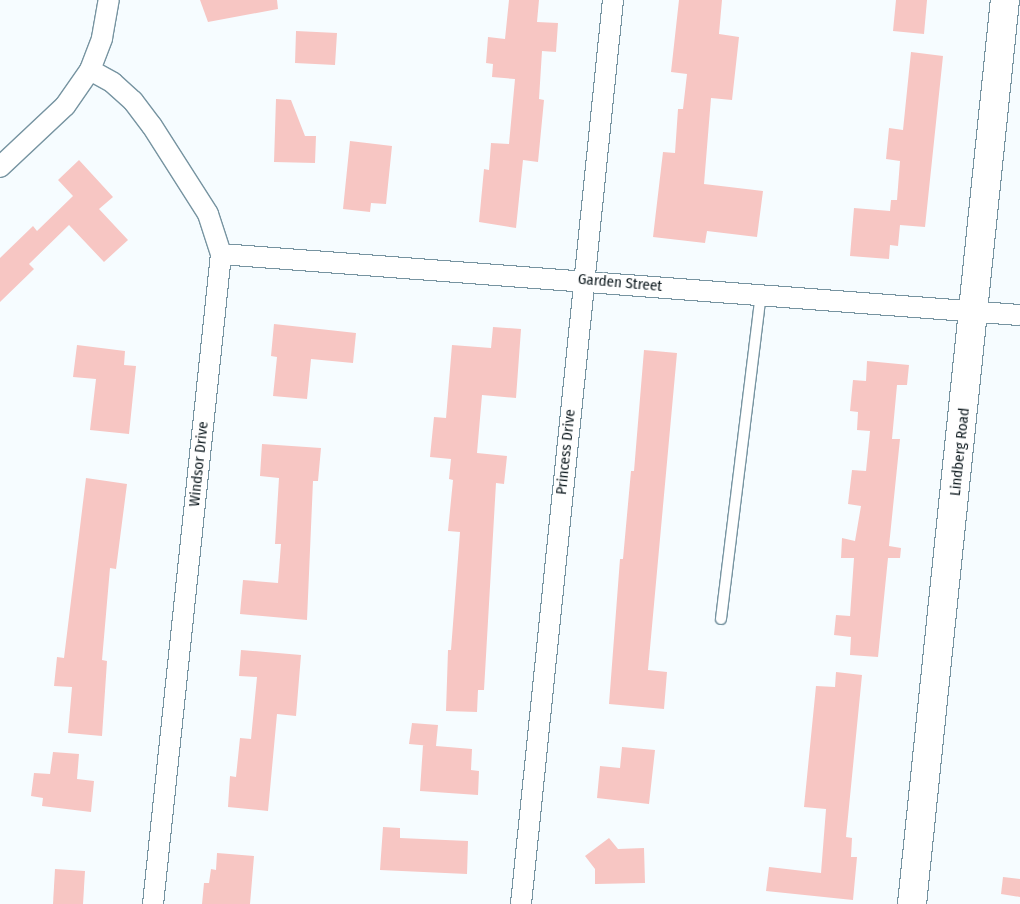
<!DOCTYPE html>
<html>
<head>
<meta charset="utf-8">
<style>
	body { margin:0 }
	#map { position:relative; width:1020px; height:904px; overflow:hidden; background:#f6fcff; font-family:"Fira Sans Condensed",sans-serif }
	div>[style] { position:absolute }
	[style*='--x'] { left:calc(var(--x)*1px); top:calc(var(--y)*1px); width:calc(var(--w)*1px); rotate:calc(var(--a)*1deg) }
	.building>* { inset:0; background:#f7c6c3 }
	.roads { filter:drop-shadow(1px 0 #7794a1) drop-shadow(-1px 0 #7794a1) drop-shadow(0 1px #7794a1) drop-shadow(0 -1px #7794a1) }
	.lane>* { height:10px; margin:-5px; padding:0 5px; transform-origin:5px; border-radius:5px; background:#fff }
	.street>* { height:20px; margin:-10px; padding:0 10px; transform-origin:10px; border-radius:10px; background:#fff }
	.secondary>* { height:28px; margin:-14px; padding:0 14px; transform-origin:14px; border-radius:14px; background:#fff }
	span { translate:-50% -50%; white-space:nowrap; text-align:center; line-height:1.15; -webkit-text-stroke:4px #fff; paint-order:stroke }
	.street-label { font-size:15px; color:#0d191e }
</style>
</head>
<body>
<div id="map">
	<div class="building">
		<div style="clip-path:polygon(200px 0,277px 0,278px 9px,208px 22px)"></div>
		<div style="clip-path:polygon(509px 0,539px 0,537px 22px,558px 23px,556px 52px,542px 51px,539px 99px,544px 100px,538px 162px,523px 160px,516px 228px,479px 222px,484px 169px,489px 170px,491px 143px,509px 144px,515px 79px,492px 77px,493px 64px,486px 63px,488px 37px,505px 39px)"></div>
		<div style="clip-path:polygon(679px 0,722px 0,719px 34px,739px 37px,732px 100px,711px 98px,704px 184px,763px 191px,757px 237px,707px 231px,705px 243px,653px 237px,663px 152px,675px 153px,678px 109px,683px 109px,687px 74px,671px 72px)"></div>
		<div style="clip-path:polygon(896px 0,927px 0,924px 34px,893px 31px)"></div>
		<div style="clip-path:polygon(296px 31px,337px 33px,335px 65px,295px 63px)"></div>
		<div style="clip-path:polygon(911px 52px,943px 56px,925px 227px,900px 225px,898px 246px,890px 245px,889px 259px,850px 256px,854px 208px,890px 211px,891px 200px,897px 200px,900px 161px,886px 159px,889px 128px,903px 130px)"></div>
		<div style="clip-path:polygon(276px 99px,291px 100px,305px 136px,316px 136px,315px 163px,274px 162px)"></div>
		<div style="clip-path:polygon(350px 141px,392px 146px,386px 204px,371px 203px,370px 212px,343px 209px)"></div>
		<div style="clip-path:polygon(79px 160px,113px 197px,99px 209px,128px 240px,104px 262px,69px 225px,29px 264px,34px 269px,0 302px,0 258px,33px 226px,37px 231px,73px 196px,58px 180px)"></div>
		<div style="clip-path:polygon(274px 324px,356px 333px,353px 363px,311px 359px,307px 399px,273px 396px,277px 357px,271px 356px)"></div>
		<div style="clip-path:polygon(493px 327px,521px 329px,516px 398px,482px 395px,477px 453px,507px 456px,504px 484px,496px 483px,484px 690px,478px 690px,477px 712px,446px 711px,448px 650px,451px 650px,460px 532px,448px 531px,453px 480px,449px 479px,451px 459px,430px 457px,434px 417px,446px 418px,452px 345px,491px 348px)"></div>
		<div style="clip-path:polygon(77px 345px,125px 351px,124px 365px,136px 366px,129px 434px,90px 430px,96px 379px,73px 377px)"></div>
		<div style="clip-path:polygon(644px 350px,677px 353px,648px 670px,667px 672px,664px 709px,609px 704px,620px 559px,623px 559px,631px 471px,634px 471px)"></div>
		<div style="clip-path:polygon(867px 361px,909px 365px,907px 385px,897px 385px,892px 439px,900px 439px,889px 546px,901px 548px,900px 558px,888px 558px,878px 657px,850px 655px,851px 637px,834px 635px,836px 615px,850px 616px,854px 558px,841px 558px,842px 538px,855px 541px,861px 506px,848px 504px,852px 470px,866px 471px,870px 431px,857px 430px,858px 412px,850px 411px,853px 380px,866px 381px)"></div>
		<div style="clip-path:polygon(262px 444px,321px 448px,318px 481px,313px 481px,307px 620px,240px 614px,243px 580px,278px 583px,281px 544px,275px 544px,279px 478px,260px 476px)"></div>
		<div style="clip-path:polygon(86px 478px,127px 484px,116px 569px,110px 568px,102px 660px,107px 661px,102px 736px,68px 733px,72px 687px,54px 686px,57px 657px,64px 658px)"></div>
		<div style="clip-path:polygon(241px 650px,301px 655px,296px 716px,277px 714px,268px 811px,228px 807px,230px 776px,236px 777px,240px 738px,251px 739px,257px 677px,239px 676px)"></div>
		<div style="clip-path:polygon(836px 672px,862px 675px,846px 837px,852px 838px,851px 857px,857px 857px,853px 900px,766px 891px,769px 867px,821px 873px,826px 809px,804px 807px,816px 686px,835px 687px)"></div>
		<div style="clip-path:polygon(412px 723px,438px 725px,436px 746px,472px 749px,471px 770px,479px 771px,478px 795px,420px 791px,423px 745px,431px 746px,409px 744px)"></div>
		<div style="clip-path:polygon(622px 747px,655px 750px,649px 804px,597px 798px,600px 766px,620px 768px)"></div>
		<div style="clip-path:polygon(53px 752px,79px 754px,77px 779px,94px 781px,91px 812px,42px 806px,43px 798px,31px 796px,34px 773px,50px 774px)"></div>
		<div style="clip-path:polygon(383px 827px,400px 828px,400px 838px,468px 841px,467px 874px,380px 870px)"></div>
		<div style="clip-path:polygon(609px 838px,618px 849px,644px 848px,645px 883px,595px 884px,595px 869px,585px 856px)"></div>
		<div style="clip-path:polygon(217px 853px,254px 856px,250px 904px,202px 904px,204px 883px,209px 883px,211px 869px,216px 870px)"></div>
		<div style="clip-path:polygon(55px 869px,85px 871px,83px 904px,53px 904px)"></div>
		<div style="clip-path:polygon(1003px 877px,1020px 879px,1020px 897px,1001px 894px)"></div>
	</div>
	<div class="roads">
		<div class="lane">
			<div style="--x:721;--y:619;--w:327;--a:-83"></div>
		</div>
		<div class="street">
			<div style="--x:90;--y:70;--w:26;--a:29"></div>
			<div style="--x:113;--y:83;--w:27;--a:42"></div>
			<div style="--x:133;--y:101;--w:31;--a:53"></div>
			<div style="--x:152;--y:126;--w:104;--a:57.5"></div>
			<div style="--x:208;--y:214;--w:42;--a:72"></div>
			<div style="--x:221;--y:254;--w:654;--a:95.97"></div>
			<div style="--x:0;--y:167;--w:89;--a:-43.2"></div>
			<div style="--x:65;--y:106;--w:44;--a:-55.2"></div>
			<div style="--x:90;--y:70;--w:34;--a:-69"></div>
			<div style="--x:102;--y:38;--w:39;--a:-80"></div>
			<div style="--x:221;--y:254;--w:801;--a:4.37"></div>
			<div style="--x:521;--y:904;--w:909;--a:-84.19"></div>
		</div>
		<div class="secondary">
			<div style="--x:912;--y:904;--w:909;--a:-84.13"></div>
		</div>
	</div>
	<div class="street-label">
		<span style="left:620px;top:283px;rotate:5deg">Garden Street</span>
		<span style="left:566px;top:452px;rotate:-84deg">Princess Drive</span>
		<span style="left:960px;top:452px;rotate:-84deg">Lindberg Road</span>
		<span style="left:199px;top:464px;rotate:-84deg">Windsor Drive</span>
	</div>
</div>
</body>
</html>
